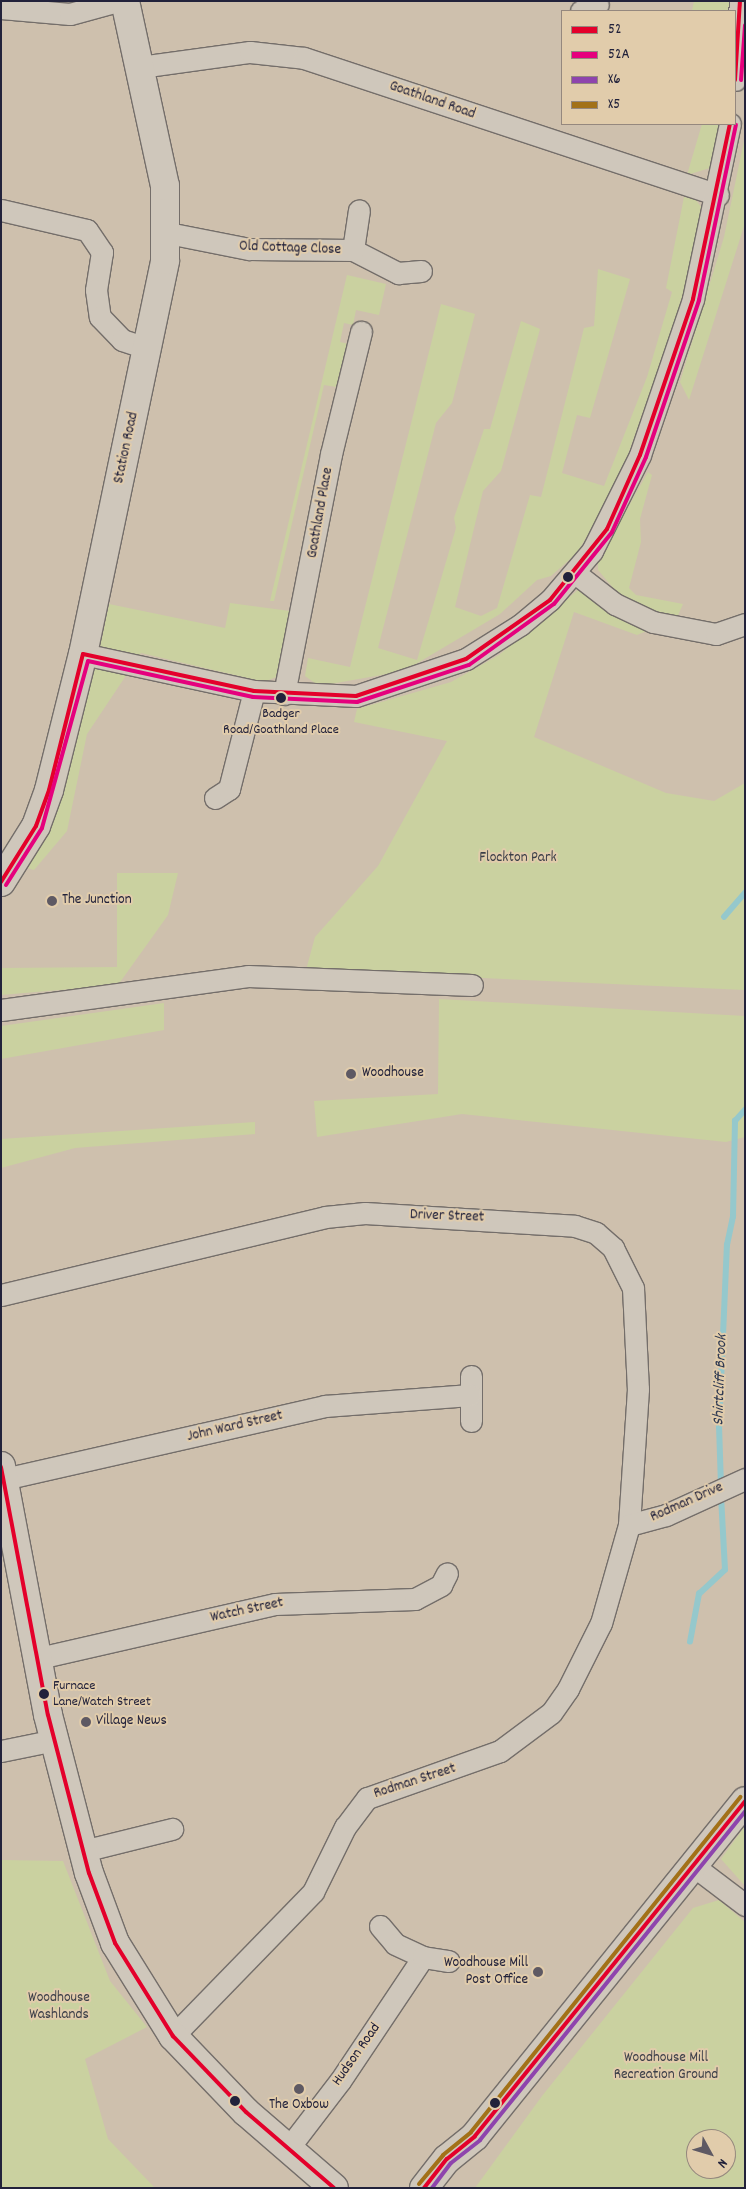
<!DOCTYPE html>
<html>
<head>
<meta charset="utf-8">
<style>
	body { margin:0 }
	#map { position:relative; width:746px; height:2189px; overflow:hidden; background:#cec0ad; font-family:Dekko,sans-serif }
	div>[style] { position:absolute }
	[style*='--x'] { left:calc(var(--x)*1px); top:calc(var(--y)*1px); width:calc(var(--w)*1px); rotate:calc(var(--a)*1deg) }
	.green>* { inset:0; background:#cad1a0 }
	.stream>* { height:5.5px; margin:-2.75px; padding:0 2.75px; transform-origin:2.75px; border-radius:2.75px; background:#95c8cc }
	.roads { filter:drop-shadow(1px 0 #746e6a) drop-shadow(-1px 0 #746e6a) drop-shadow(0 1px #746e6a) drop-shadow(0 -1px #746e6a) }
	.street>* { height:21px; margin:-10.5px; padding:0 10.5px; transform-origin:10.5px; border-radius:10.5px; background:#cfc7bb }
	.secondary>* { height:28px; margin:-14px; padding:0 14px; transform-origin:14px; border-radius:14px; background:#cfc7bb }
	.bus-1>* { height:4px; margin:-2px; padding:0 2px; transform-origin:2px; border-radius:2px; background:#e4002b }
	.bus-2>* { height:4px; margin:-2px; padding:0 2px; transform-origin:2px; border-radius:2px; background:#e5007d }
	.bus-3>* { height:4px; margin:-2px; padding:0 2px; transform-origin:2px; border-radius:2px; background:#8e44ad }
	.bus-4>* { height:4px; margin:-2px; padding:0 2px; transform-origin:2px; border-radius:2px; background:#a27118 }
	.dots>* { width:14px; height:14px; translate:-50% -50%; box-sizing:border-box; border:2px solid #e1ccab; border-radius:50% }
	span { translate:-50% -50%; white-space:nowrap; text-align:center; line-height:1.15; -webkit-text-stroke:4px #e1ccab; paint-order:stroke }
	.bus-label { font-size:14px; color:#22223b }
	.left { translate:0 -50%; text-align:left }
	.street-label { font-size:15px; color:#22223b }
	.park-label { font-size:15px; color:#3b3e48 }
	.poi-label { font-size:15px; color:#22223b }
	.right { translate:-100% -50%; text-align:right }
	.water-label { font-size:16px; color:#303b53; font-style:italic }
	.frame { position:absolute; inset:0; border:2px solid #22223b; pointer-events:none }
	.legend { position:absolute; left:561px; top:10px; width:175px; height:115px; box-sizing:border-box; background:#e1ccab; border:1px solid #95887e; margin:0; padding:6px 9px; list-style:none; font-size:15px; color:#22223b }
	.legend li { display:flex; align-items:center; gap:10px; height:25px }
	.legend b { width:25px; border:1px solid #95887e }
	.north { position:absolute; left:686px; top:2129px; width:50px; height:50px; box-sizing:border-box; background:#e1ccab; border:1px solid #95887e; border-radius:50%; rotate:129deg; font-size:14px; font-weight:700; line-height:20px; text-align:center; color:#22223b }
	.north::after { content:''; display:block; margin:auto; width:18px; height:22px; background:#5e5963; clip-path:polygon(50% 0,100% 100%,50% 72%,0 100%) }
</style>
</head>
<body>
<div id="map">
	<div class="green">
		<div style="clip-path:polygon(694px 1px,730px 1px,730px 11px,692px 11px)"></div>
		<div style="clip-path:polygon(702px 124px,720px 124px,710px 168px,687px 175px)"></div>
		<div style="clip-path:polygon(745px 136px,745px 223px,689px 400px,680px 382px,724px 237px)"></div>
		<div style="clip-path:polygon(684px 197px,695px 199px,702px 208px,683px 298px,617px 486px,577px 553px,551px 576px,537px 580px,500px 614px,404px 671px,319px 686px,305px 676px,308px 658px,350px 667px,441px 304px,475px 314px,452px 403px,436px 423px,378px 648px,417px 660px,456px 528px,454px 518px,484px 429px,490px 429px,521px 321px,540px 329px,501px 471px,483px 491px,455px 607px,481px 616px,497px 608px,530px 495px,541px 497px,584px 328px,594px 326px,598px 269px,630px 279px,590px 418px,577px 415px,562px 473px,604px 486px,647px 377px,672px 292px,666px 288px)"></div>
		<div style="clip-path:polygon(347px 275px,386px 284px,379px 315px,356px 310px,353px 325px,344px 323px,340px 342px,353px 345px,343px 388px,324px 385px,274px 601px,270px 601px)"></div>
		<div style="clip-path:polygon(648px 472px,652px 475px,640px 519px,641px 542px,629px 588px,636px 595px,683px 604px,675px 622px,620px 596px,598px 570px,598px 561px)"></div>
		<div style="clip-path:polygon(578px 590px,649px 630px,637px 635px,574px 612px,534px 737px,666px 793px,714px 801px,745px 783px,745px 990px,306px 970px,315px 937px,378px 866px,447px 741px,354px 722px,357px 709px,451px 682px,499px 655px)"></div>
		<div style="clip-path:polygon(230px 603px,290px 611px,276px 677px,264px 682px,141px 653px,87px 734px,67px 831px,34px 870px,24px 867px,102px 638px,109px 604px,225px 628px)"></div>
		<div style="clip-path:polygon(117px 873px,178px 873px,168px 915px,118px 985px,1px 995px,1px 968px,117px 967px)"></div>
		<div style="clip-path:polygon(439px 999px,745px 1016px,745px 1137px,726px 1142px,462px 1114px,317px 1137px,314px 1101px,438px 1094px)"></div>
		<div style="clip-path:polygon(164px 1003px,164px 1030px,1px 1059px,1px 1026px)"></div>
		<div style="clip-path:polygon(255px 1122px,255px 1134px,75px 1148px,1px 1168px,1px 1139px)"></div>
		<div style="clip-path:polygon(745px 1826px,745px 1886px,721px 1859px)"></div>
		<div style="clip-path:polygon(1px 1860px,63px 1861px,110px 1981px,147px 2027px,85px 2059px,108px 2139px,155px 2188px,1px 2188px)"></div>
		<div style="clip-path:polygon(evenodd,719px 1900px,745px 1922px,745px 2188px,475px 2188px,542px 2096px,693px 1908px,719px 1900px,696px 2139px,726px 2139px,726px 2169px,696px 2169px,696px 2139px)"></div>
	</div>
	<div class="stream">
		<div style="--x:724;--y:917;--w:32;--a:-49"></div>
		<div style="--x:721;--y:1486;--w:59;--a:-91.9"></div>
		<div style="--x:719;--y:1427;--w:182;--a:-87.5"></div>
		<div style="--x:727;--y:1245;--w:29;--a:-78"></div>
		<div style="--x:733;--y:1217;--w:96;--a:-88.8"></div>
		<div style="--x:735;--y:1121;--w:15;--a:-48"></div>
		<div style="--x:690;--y:1642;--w:49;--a:-79.4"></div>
		<div style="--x:699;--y:1594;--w:35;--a:-43"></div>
		<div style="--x:725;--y:1570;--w:75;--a:-93.1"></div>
	</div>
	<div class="roads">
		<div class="street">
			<div style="--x:1;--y:8;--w:69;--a:5"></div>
			<div style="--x:70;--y:14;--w:50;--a:-15.2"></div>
			<div style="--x:581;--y:11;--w:18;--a:-22"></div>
			<div style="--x:140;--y:67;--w:111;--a:-7.8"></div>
			<div style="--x:250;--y:52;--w:54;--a:6.3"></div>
			<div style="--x:304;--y:58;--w:436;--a:18.3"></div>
			<div style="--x:735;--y:80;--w:79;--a:-86.4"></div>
			<div style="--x:1;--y:210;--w:88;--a:13.1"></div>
			<div style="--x:87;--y:230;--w:27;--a:56"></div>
			<div style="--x:102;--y:252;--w:38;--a:99"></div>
			<div style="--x:96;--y:290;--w:27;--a:82"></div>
			<div style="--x:100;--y:317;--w:32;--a:46"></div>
			<div style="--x:122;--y:340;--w:28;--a:18"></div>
			<div style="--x:168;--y:233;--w:83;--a:11.2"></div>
			<div style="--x:249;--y:249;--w:104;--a:0.6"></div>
			<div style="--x:353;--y:250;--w:51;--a:27.1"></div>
			<div style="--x:398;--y:273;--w:23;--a:-5"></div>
			<div style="--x:353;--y:250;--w:40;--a:-81.5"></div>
			<div style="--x:575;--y:573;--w:51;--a:37.8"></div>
			<div style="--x:615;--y:604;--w:42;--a:25.3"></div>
			<div style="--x:653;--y:622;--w:64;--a:10.8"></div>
			<div style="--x:716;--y:634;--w:31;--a:-19"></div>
			<div style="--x:83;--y:654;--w:175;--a:12.2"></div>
			<div style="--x:254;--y:691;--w:102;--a:2.8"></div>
			<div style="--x:356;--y:696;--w:116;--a:-18.6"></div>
			<div style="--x:466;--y:659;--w:64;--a:-32.2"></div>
			<div style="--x:520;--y:625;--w:39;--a:-40"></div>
			<div style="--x:550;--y:600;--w:65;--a:-49.4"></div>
			<div style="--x:592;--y:551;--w:107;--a:-63.4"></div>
			<div style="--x:640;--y:455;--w:165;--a:-71.2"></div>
			<div style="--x:693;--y:299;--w:179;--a:-78.1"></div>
			<div style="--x:284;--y:694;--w:245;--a:-78.9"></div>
			<div style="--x:331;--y:454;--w:126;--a:-76.2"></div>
			<div style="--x:215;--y:798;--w:17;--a:-33"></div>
			<div style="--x:229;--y:789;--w:101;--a:-75.7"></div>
			<div style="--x:1;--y:1010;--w:249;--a:-7.8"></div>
			<div style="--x:248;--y:976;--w:224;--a:2.3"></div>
			<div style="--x:1;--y:1295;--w:333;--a:-13.5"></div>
			<div style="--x:325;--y:1217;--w:40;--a:-5.7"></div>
			<div style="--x:365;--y:1213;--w:210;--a:3.5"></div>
			<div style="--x:575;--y:1226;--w:22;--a:18"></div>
			<div style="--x:596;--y:1233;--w:23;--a:41"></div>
			<div style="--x:613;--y:1248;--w:45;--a:63.4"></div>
			<div style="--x:633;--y:1288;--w:101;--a:87.2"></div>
			<div style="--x:638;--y:1389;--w:136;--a:93.8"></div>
			<div style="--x:629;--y:1525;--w:102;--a:105.9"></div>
			<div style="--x:601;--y:1623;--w:74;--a:116.6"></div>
			<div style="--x:568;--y:1689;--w:29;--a:125"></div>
			<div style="--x:551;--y:1713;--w:64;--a:143.3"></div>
			<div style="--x:500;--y:1751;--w:141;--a:160.5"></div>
			<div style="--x:367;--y:1798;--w:36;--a:127"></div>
			<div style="--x:345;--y:1827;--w:72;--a:116.2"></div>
			<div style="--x:313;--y:1892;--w:201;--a:134.2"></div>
			<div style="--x:471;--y:1421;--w:45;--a:-90"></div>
			<div style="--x:4;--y:1479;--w:329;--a:-12.8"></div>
			<div style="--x:325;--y:1406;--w:145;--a:-4.3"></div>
			<div style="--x:629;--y:1525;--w:38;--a:-15"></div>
			<div style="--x:666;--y:1515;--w:87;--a:-24.5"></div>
			<div style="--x:39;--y:1658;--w:242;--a:-12.9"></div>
			<div style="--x:275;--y:1604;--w:140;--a:-2"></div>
			<div style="--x:415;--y:1599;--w:30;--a:-28"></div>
			<div style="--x:441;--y:1585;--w:13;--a:-63"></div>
			<div style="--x:1;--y:1751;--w:55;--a:-11.5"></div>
			<div style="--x:83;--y:1851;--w:92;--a:-13.9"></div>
			<div style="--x:691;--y:1864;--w:68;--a:37.2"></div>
			<div style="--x:380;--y:1926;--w:23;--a:50"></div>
			<div style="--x:395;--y:1944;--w:31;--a:25"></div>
			<div style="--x:287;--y:2150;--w:87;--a:-52.5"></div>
			<div style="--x:340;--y:2081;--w:149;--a:-56.2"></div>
			<div style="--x:423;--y:1957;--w:26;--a:9"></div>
		</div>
		<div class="secondary">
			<div style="--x:1;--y:882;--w:66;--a:-58"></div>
			<div style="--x:36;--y:826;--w:38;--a:-70"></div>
			<div style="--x:49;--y:790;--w:140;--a:-76"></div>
			<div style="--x:83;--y:654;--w:402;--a:-78.2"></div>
			<div style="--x:165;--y:260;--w:74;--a:-90"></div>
			<div style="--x:165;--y:186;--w:189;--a:-102.2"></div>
			<div style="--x:1;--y:1466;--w:253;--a:79.3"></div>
			<div style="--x:48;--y:1715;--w:163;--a:75.5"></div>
			<div style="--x:89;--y:1873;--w:75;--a:69.6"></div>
			<div style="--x:115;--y:1943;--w:110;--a:58.1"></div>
			<div style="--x:173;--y:2036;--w:105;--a:46.2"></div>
			<div style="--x:246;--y:2112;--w:116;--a:40.8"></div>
			<div style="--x:424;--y:2188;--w:37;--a:-52"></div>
			<div style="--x:447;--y:2159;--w:36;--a:-39"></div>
			<div style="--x:475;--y:2136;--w:430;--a:-51.1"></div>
		</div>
	</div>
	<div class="bus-1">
		<div style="--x:735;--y:80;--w:79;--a:-86.4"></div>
		<div style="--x:1;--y:882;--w:66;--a:-58"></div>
		<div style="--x:36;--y:826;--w:38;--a:-70"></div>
		<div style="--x:49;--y:790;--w:140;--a:-76"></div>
		<div style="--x:83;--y:654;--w:175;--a:12.2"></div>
		<div style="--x:254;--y:691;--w:102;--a:2.8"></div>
		<div style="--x:356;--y:696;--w:116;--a:-18.6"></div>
		<div style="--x:466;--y:659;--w:103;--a:-35.1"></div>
		<div style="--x:550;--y:600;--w:91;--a:-51.2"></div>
		<div style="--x:607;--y:529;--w:81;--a:-66"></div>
		<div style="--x:640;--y:455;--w:165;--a:-71.2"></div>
		<div style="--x:693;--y:299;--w:179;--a:-78.1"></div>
		<div style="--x:1;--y:1467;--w:252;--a:79.3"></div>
		<div style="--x:48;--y:1715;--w:163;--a:75.5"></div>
		<div style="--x:89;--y:1873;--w:75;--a:69.6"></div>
		<div style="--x:115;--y:1943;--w:110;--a:58.1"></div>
		<div style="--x:173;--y:2036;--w:105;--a:46.2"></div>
		<div style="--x:246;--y:2112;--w:116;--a:40.8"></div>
		<div style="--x:424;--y:2188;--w:37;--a:-52"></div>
		<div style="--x:447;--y:2159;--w:36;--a:-39"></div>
		<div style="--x:475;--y:2136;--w:430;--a:-51.1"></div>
	</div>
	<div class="bus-2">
		<div style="--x:741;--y:80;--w:55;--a:-85.8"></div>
		<div style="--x:6;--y:885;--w:67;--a:-57.7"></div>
		<div style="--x:42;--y:828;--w:173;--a:-74.6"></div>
		<div style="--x:88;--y:661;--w:169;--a:12.3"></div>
		<div style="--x:253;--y:697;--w:104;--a:2.8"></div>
		<div style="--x:357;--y:702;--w:118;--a:-18.3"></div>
		<div style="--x:469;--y:665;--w:105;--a:-35.7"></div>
		<div style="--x:554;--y:604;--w:92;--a:-51.1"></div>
		<div style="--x:612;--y:532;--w:82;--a:-65.6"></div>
		<div style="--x:646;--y:457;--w:166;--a:-71.3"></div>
		<div style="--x:699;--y:300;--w:179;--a:-78.1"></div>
	</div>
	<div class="bus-3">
		<div style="--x:432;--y:2188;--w:31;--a:-53"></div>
		<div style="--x:451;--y:2163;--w:37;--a:-38"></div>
		<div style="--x:480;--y:2140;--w:422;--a:-51.1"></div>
	</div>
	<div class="bus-4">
		<div style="--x:419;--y:2184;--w:38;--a:-50"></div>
		<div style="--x:443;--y:2155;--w:36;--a:-39"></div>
		<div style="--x:471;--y:2132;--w:430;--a:-51.2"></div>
	</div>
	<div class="dots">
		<div style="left:568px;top:577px;background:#22223b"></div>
		<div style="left:281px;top:698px;background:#22223b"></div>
		<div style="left:52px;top:901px;background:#5e5963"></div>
		<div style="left:351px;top:1074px;background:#5e5963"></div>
		<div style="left:44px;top:1694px;background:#22223b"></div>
		<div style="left:86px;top:1722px;background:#5e5963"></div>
		<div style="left:538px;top:1972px;background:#5e5963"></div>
		<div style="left:299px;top:2089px;background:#5e5963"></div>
		<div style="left:235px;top:2101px;background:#22223b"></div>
		<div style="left:495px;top:2103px;background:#22223b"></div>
	</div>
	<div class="bus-label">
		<span style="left:281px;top:722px">Badger<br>Road/Goathland Place</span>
		<span class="left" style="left:53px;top:1694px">Furnace<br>Lane/Watch Street</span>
	</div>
	<div class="street-label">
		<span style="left:432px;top:101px;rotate:19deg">Goathland Road</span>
		<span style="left:290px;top:249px;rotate:2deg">Old Cottage Close</span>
		<span style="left:127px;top:448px;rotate:-78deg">Station Road</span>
		<span style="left:321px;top:513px;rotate:-80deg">Goathland Place</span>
		<span style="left:447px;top:1217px;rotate:2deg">Driver Street</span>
		<span style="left:235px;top:1427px;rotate:-13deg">John Ward Street</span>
		<span style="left:687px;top:1503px;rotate:-24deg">Rodman Drive</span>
		<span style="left:247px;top:1611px;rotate:-12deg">Watch Street</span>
		<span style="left:415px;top:1782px;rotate:-18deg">Rodman Street</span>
		<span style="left:357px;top:2055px;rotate:-55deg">Hudson Road</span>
	</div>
	<div class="park-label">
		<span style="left:518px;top:859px">Flockton Park</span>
		<span style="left:59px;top:2007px">Woodhouse<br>Washlands</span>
		<span style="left:666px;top:2067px">Woodhouse Mill<br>Recreation Ground</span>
	</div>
	<div class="poi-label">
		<span class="left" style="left:62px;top:901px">The Junction</span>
		<span class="left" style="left:362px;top:1074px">Woodhouse</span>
		<span class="left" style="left:96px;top:1722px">Village News</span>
		<span class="right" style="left:528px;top:1972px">Woodhouse Mill<br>Post Office</span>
		<span style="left:299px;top:2106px">The Oxbow</span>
	</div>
	<div class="water-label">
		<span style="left:721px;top:1380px;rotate:-88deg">Shirtcliff Brook</span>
	</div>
	<div class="frame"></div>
	<ul class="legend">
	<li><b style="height:6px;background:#e4002b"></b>52</li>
	<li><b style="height:6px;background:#e5007d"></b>52A</li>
	<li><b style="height:6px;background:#8e44ad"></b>X6</li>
	<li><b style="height:6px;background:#a27118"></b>X5</li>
	</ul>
	<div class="north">N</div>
</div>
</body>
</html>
